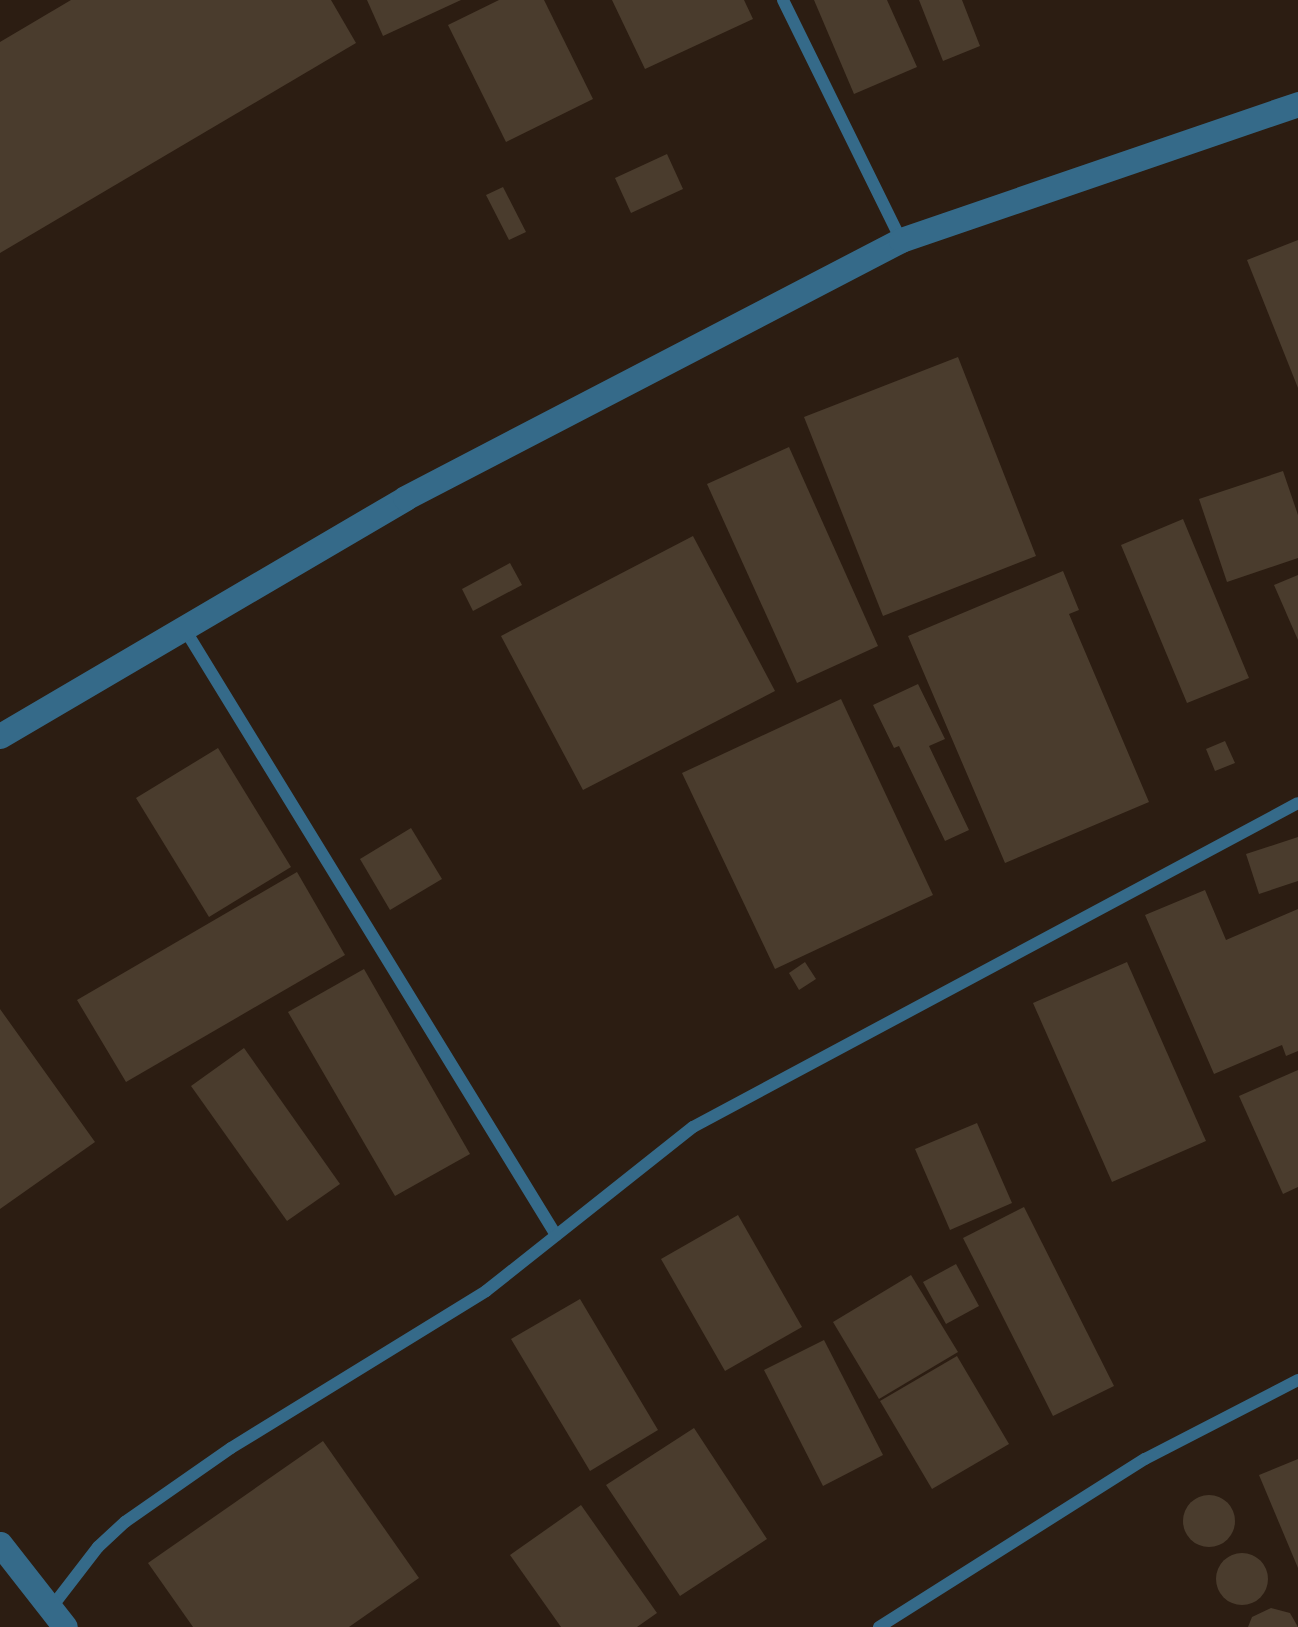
<!DOCTYPE html>
<html>
<head>
<meta charset="utf-8">
<style>
	body { margin:0 }
	#map { position:relative; width:1298px; height:1627px; overflow:hidden; background:#2c1d12; font-family:Figtree,sans-serif }
	div>[style] { position:absolute }
	[style*='--x'] { left:calc(var(--x)*1px); top:calc(var(--y)*1px); width:calc(var(--w)*1px); rotate:calc(var(--a)*1deg) }
	.building>* { inset:0; background:#4a3c2d }
	.round { border-radius:50% }
	.lane>* { height:12px; margin:-6px; padding:0 6px; transform-origin:6px; border-radius:6px; background:#356a89 }
	.street>* { height:25px; margin:-12.5px; padding:0 12.5px; transform-origin:12.5px; border-radius:12.5px; background:#356a89 }
	span { translate:-50% -50%; white-space:nowrap; text-align:center; line-height:1.15; -webkit-text-stroke:10px #100905; paint-order:stroke }
</style>
</head>
<body>
<div id="map">
	<div class="building">
		<div style="clip-path:polygon(71px 0,331px 0,356px 43px,0 253px,0 42px)"></div>
		<div style="clip-path:polygon(367px 0,461px 0,383px 36px)"></div>
		<div style="clip-path:polygon(499px 0,544px 0,593px 99px,506px 142px,448px 25px)"></div>
		<div style="clip-path:polygon(612px 0,744px 0,753px 19px,645px 69px)"></div>
		<div style="clip-path:polygon(814px 0,887px 0,917px 67px,854px 94px)"></div>
		<div style="clip-path:polygon(919px 0,962px 0,980px 46px,943px 61px)"></div>
		<div style="clip-path:polygon(667px 154px,683px 189px,631px 213px,615px 178px)"></div>
		<div style="clip-path:polygon(503px 187px,526px 232px,509px 240px,486px 195px)"></div>
		<div style="clip-path:polygon(1298px 240px,1298px 388px,1247px 260px)"></div>
		<div style="clip-path:polygon(958px 357px,1036px 556px,883px 616px,804px 417px)"></div>
		<div style="clip-path:polygon(789px 447px,878px 646px,797px 683px,707px 484px)"></div>
		<div style="clip-path:polygon(1283px 471px,1298px 515px,1298px 558px,1227px 582px,1199px 499px)"></div>
		<div style="clip-path:polygon(1183px 519px,1249px 678px,1187px 703px,1121px 545px)"></div>
		<div style="clip-path:polygon(693px 536px,775px 691px,583px 790px,501px 636px)"></div>
		<div style="clip-path:polygon(510px 563px,522px 585px,473px 611px,462px 589px)"></div>
		<div style="clip-path:polygon(1063px 571px,1079px 610px,1069px 614px,1149px 802px,1005px 863px,908px 636px)"></div>
		<div style="clip-path:polygon(1298px 575px,1298px 640px,1274px 585px)"></div>
		<div style="clip-path:polygon(918px 684px,945px 739px,929px 746px,969px 830px,945px 841px,899px 746px,894px 748px,873px 705px)"></div>
		<div style="clip-path:polygon(841px 699px,933px 895px,775px 969px,682px 773px)"></div>
		<div style="clip-path:polygon(1225px 741px,1235px 763px,1215px 771px,1206px 749px)"></div>
		<div style="clip-path:polygon(218px 748px,291px 867px,209px 917px,136px 798px)"></div>
		<div style="clip-path:polygon(411px 828px,442px 879px,390px 910px,360px 859px)"></div>
		<div style="clip-path:polygon(1298px 837px,1298px 881px,1259px 894px,1246px 854px)"></div>
		<div style="clip-path:polygon(297px 872px,345px 955px,126px 1082px,77px 1000px)"></div>
		<div style="clip-path:polygon(1205px 890px,1226px 940px,1298px 909px,1298px 1051px,1286px 1056px,1282px 1045px,1214px 1074px,1145px 915px)"></div>
		<div style="clip-path:polygon(805px 962px,816px 979px,799px 990px,789px 973px)"></div>
		<div style="clip-path:polygon(1127px 962px,1206px 1141px,1112px 1182px,1033px 1003px)"></div>
		<div style="clip-path:polygon(364px 969px,470px 1154px,395px 1196px,288px 1012px)"></div>
		<div style="clip-path:polygon(0 1009px,95px 1142px,0 1209px)"></div>
		<div style="clip-path:polygon(244px 1048px,340px 1184px,287px 1221px,191px 1086px)"></div>
		<div style="clip-path:polygon(1298px 1070px,1298px 1187px,1283px 1194px,1239px 1096px)"></div>
		<div style="clip-path:polygon(977px 1123px,1012px 1203px,950px 1230px,915px 1149px)"></div>
		<div style="clip-path:polygon(1024px 1207px,1114px 1386px,1053px 1416px,963px 1238px)"></div>
		<div style="clip-path:polygon(738px 1215px,802px 1327px,725px 1371px,661px 1259px)"></div>
		<div style="clip-path:polygon(956px 1264px,979px 1306px,946px 1324px,923px 1282px)"></div>
		<div style="clip-path:polygon(911px 1275px,958px 1352px,879px 1399px,833px 1322px)"></div>
		<div style="clip-path:polygon(580px 1299px,658px 1430px,590px 1471px,511px 1339px)"></div>
		<div style="clip-path:polygon(824px 1340px,883px 1455px,823px 1486px,764px 1370px)"></div>
		<div style="clip-path:polygon(957px 1356px,1009px 1444px,932px 1489px,880px 1401px)"></div>
		<div style="clip-path:polygon(694px 1428px,767px 1539px,680px 1596px,606px 1485px)"></div>
		<div style="clip-path:polygon(323px 1441px,419px 1578px,349px 1627px,193px 1627px,148px 1563px)"></div>
		<div style="clip-path:polygon(1298px 1459px,1298px 1568px,1259px 1475px)"></div>
		<div class="round" style="left:1183px;top:1495px;width:52px;height:52px"></div>
		<div style="clip-path:polygon(581px 1505px,657px 1613px,637px 1627px,561px 1627px,510px 1555px)"></div>
		<div class="round" style="left:1216px;top:1553px;width:52px;height:52px"></div>
		<div style="clip-path:polygon(1271px 1608px,1290px 1613px,1298px 1627px,1248px 1627px,1252px 1617px)"></div>
	</div>
	<div class="lane">
		<div style="--x:783;--y:0;--w:267;--a:63.8"></div>
		<div style="--x:184;--y:628;--w:712;--a:58.5"></div>
		<div style="--x:51;--y:1608;--w:77;--a:-52.4"></div>
		<div style="--x:98;--y:1547;--w:37;--a:-43"></div>
		<div style="--x:125;--y:1522;--w:129;--a:-34.9"></div>
		<div style="--x:231;--y:1448;--w:299;--a:-31.6"></div>
		<div style="--x:486;--y:1291;--w:264;--a:-38.4"></div>
		<div style="--x:693;--y:1127;--w:686;--a:-28.17"></div>
		<div style="--x:879;--y:1627;--w:315;--a:-32.3"></div>
		<div style="--x:1145;--y:1459;--w:172;--a:-27.3"></div>
	</div>
	<div class="street">
		<div style="--x:0;--y:736;--w:470;--a:-30.4"></div>
		<div style="--x:405;--y:498;--w:559;--a:-27.48"></div>
		<div style="--x:901;--y:240;--w:420;--a:-18.9"></div>
		<div style="--x:0;--y:1544;--w:105;--a:51.9"></div>
	</div>
</div>
</body>
</html>
